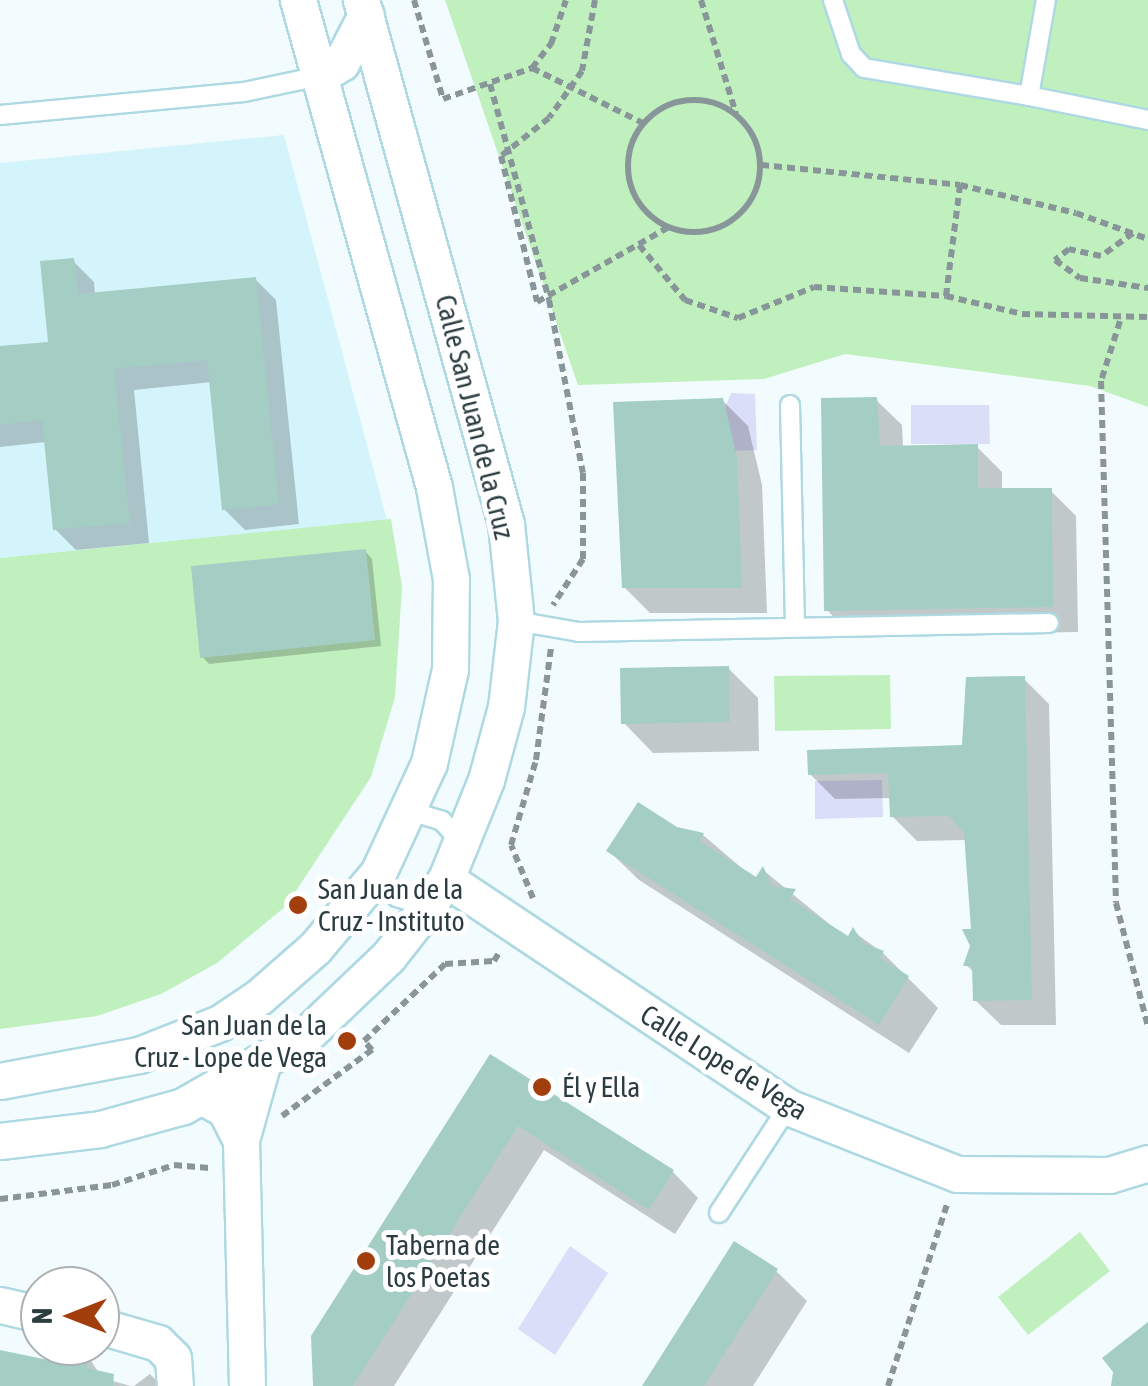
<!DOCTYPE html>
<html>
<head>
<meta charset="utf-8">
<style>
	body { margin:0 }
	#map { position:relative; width:1148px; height:1386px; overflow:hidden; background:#f2fbfd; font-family:"Asap Condensed",sans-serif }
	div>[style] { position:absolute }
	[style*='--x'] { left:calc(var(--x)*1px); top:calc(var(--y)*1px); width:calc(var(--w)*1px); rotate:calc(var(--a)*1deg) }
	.built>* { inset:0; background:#d4f4fb }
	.green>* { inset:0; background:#c0f0be }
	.water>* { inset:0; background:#dadef9 }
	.shadow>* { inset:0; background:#0003 }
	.building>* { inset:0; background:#a4cec3 }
	.path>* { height:6px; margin-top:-3px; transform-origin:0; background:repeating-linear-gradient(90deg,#899699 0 8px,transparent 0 13px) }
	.path>.ring { margin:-3px; padding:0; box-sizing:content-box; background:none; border:6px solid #899699; border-radius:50% }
	.roads { filter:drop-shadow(2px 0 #aed9e2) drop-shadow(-2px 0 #aed9e2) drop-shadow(0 2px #aed9e2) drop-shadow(0 -2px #aed9e2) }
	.lane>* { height:18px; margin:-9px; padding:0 9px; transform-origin:9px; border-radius:9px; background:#fff }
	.street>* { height:35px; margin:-17.5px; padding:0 17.5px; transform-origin:17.5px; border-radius:17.5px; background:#fff }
	.dots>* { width:28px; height:28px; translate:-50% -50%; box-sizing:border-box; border:5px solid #fff; border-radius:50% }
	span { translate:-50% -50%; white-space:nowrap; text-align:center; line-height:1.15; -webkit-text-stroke:10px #fff; paint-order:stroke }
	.street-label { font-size:28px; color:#2b3d41 }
	.poi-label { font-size:28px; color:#2b3d41 }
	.left { translate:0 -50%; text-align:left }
	.right { translate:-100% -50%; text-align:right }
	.north { position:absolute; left:20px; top:1266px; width:100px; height:100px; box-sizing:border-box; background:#fff; border:2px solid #aab1b3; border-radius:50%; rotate:270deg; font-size:28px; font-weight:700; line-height:40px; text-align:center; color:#2b3d41 }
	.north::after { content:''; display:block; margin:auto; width:35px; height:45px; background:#a23e0c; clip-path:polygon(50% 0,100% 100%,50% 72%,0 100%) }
</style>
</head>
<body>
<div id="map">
	<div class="built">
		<div style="clip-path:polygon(284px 135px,387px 520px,0 558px,0 163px)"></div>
	</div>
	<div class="green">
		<div style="clip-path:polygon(445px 0,1148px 0,1148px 407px,1090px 386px,845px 354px,764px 379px,578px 385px)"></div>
		<div style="clip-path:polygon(391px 519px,402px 586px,395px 697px,371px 777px,286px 906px,217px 963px,161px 994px,97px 1016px,0 1029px,0 558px)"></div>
		<div style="clip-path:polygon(890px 675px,891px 729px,775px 731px,774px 676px)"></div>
		<div style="clip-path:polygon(1080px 1232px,1110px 1271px,1028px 1335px,998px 1297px)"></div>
	</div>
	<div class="water">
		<div style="clip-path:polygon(731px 393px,755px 394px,757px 450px,734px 451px,724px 410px)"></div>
		<div style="clip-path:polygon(911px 405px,989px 405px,990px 444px,911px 444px)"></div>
		<div style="clip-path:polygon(882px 780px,883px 817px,815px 819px,815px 781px)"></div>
		<div style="clip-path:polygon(570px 1246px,608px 1273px,555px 1355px,518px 1329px)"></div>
	</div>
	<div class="shadow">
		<div style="clip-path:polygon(73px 261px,94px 282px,95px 295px,255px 279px,276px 300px,299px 524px,245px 530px,224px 509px,212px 382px,134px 390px,149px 543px,76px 550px,55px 529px,46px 442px,0 447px,0 349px,50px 344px)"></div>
		<div style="clip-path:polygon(722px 400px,748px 426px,762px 485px,767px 613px,650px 613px,624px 587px)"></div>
		<div style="clip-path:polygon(876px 400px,902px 425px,903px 448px,977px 447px,1002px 472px,1002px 491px,1050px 490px,1076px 516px,1078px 632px,852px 636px,827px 610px)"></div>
		<div style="clip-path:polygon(365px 551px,372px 559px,381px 646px,209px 664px,202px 656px)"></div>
		<div style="clip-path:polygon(728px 668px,758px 698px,759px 751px,653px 753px,624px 723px)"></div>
		<div style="clip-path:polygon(1024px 679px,1049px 704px,1056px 1025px,1001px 1025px,975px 1000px,975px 973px,966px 965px,974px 931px,967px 840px,917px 841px,892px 816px,892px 798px,835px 799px,810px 774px,964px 747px)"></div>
		<div style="clip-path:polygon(676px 830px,703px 835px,757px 881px,763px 870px,849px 940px,854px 932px,883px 953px,938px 1008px,909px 1053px,639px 880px,609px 851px)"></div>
		<div style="clip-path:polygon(491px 1057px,673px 1172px,698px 1198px,675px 1234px,544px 1150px,394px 1386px,317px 1386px)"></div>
		<div style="clip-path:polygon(776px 1271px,807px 1301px,753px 1386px,645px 1386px)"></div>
		<div style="clip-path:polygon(0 1353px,55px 1364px,88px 1356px,102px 1378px,131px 1386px,0 1386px)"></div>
		<div style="clip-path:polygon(150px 1374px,162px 1386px,134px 1386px)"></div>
	</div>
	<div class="building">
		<div style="clip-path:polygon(74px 258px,78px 294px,256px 277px,279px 504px,222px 510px,207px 360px,114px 369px,130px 523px,53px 530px,42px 420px,0 425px,0 346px,48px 342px,40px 261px)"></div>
		<div style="clip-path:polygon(877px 397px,880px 446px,978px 444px,978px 488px,1052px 488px,1053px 607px,824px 611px,821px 398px)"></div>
		<div style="clip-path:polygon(723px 398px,737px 457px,742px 588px,622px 588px,613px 402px)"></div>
		<div style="clip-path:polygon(366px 549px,375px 640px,200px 658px,191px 566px)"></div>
		<div style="clip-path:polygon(729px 666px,730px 722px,621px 724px,620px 668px)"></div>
		<div style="clip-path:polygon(1025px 676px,1032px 1000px,973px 1001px,972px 966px,963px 966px,970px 946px,962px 929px,971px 929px,964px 833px,949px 816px,890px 817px,888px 773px,808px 775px,807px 750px,962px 745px,966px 677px)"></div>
		<div style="clip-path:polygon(638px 802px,677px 827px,704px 833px,700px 841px,756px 877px,763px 866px,772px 886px,796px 889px,790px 899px,848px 936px,853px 927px,863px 943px,884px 951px,880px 958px,909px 976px,879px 1025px,606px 851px)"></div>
		<div style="clip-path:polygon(490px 1054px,674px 1170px,649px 1210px,518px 1126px,353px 1386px,313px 1386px,311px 1336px)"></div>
		<div style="clip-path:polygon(734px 1241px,778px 1269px,704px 1386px,642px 1386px)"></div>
		<div style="clip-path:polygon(1148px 1322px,1148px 1386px,1111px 1386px,1113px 1372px,1102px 1358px)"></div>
		<div style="clip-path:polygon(56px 1347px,89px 1353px,87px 1368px,114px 1374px,113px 1386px,0 1386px,0 1350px,53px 1361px)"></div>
	</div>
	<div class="path">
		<div style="--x:414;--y:0;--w:103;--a:73.7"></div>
		<div style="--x:443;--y:99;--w:94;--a:-19.2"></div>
		<div style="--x:532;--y:68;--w:31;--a:-52"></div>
		<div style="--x:551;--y:44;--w:46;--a:-71.2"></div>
		<div style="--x:595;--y:0;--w:72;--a:100.4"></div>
		<div style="--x:582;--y:71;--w:57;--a:125.1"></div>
		<div style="--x:549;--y:118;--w:61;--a:141.6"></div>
		<div style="--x:501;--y:156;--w:150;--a:76.1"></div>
		<div style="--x:537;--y:302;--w:152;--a:-29.6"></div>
		<div style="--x:701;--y:0;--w:119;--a:72.9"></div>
		<div style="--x:532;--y:68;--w:124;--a:26.4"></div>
		<div style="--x:490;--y:84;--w:224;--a:74.7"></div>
		<div style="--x:549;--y:300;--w:176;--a:78.9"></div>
		<div style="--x:583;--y:473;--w:86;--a:90"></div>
		<div style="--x:583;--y:559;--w:55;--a:123.1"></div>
		<div class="ring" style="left:628px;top:100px;width:126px;height:126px"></div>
		<div style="--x:761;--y:165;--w:200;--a:5.7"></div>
		<div style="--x:960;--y:185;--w:119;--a:13.6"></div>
		<div style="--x:1076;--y:213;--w:77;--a:19.9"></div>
		<div style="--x:1133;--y:233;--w:39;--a:144"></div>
		<div style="--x:1101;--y:256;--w:33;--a:-168"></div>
		<div style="--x:1069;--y:249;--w:18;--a:142"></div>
		<div style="--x:1055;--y:260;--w:31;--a:36"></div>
		<div style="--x:1080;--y:278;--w:69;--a:8.4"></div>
		<div style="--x:639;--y:245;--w:72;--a:50.1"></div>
		<div style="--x:685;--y:300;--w:56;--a:18.8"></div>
		<div style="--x:738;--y:318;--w:82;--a:-22.2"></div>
		<div style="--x:814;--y:287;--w:132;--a:3.9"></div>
		<div style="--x:946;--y:296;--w:112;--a:-82.8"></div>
		<div style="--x:946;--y:296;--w:78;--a:13.3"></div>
		<div style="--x:1022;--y:314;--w:126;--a:1.4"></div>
		<div style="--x:1120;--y:321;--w:63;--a:107.6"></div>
		<div style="--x:1101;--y:381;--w:522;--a:88.35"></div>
		<div style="--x:1116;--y:903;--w:128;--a:75.5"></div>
		<div style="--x:533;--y:898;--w:57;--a:-112.5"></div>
		<div style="--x:511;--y:845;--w:89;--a:-73.6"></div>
		<div style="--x:536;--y:760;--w:114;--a:-82.4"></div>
		<div style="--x:282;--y:1116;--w:112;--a:-36.3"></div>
		<div style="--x:372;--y:1050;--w:12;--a:-132"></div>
		<div style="--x:364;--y:1041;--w:112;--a:-43.5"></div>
		<div style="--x:445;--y:964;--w:49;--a:-3.5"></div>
		<div style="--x:494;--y:961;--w:12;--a:-59"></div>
		<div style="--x:0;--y:1199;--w:113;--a:-7.1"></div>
		<div style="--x:112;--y:1185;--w:65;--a:-17.9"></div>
		<div style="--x:174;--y:1165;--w:35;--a:5"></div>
		<div style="--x:888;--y:1386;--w:191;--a:-72"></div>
	</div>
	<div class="roads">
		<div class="lane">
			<div style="--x:833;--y:0;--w:57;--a:71.6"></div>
			<div style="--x:851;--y:54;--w:19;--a:47"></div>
			<div style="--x:864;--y:68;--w:167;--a:9.6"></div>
			<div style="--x:1029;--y:96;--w:97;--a:-80"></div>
			<div style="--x:1029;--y:96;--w:121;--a:11.4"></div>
			<div style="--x:0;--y:115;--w:245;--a:-5.4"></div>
			<div style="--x:244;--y:92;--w:78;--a:-11.9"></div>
			<div style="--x:790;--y:405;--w:220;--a:88.7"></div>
			<div style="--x:516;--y:621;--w:64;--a:9.9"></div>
			<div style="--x:579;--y:632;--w:470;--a:-1.1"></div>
			<div style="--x:410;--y:811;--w:34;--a:17"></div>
			<div style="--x:442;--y:821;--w:28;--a:48"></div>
			<div style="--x:378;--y:873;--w:31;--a:52"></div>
			<div style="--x:397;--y:897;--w:32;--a:18"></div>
			<div style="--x:719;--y:1213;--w:126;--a:-56.9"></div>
		</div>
		<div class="street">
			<div style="--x:320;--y:76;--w:25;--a:-32"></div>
			<div style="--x:341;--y:63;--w:54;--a:-62.5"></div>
			<div style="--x:446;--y:879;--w:411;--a:33.7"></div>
			<div style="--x:788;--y:1107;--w:182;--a:21.6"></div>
			<div style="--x:957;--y:1174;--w:152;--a:0.4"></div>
			<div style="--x:1109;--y:1175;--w:41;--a:-17.1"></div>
			<div style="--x:0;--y:1081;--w:141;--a:-10.6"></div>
			<div style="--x:139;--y:1055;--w:87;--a:-21.6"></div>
			<div style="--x:220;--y:1023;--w:47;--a:-33.7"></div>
			<div style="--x:259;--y:997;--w:74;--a:-41.2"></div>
			<div style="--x:315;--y:948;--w:98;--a:-50"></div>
			<div style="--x:378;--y:873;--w:121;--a:-65.1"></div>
			<div style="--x:429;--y:763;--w:96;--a:-77.4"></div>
			<div style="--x:450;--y:669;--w:90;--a:-89.4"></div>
			<div style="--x:451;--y:579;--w:94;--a:-100.5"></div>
			<div style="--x:434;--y:487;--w:506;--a:-105.6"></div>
			<div style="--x:203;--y:1097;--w:25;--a:29"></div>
			<div style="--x:225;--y:1109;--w:35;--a:63"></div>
			<div style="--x:241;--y:1140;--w:78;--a:-74.4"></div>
			<div style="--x:241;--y:1140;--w:246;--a:88.6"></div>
			<div style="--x:0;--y:1141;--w:101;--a:-6.8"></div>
			<div style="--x:100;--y:1129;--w:86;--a:-15.5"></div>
			<div style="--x:183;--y:1106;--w:141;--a:-29.8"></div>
			<div style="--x:305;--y:1036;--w:115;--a:-43.6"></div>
			<div style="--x:388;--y:957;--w:63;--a:-52"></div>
			<div style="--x:427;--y:907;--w:34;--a:-56"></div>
			<div style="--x:446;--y:879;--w:107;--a:-68"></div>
			<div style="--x:486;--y:780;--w:76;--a:-74.7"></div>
			<div style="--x:506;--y:707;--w:87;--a:-83.4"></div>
			<div style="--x:516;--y:621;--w:98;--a:-95.9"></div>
			<div style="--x:506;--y:524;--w:544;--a:-105.47"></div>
			<div style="--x:0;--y:1305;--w:41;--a:12.7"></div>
			<div style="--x:100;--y:1326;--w:60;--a:16.3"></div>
			<div style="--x:158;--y:1343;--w:21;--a:45"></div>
			<div style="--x:173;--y:1358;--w:28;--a:86"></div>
		</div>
	</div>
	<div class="dots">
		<div style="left:298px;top:905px;background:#a23e0c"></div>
		<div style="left:347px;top:1041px;background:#a23e0c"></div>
		<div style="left:542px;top:1087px;background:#a23e0c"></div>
		<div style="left:366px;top:1261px;background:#a23e0c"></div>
	</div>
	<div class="street-label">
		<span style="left:475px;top:417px;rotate:76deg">Calle San Juan de la Cruz</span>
		<span style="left:724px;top:1062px;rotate:32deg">Calle Lope de Vega</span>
	</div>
	<div class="poi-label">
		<span class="left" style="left:318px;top:905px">San Juan de la<br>Cruz - Instituto</span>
		<span class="right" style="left:327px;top:1041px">San Juan de la<br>Cruz - Lope de Vega</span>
		<span class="left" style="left:562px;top:1087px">Él y Ella</span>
		<span class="left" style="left:386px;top:1261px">Taberna de<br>los Poetas</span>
	</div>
	<div class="north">N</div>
</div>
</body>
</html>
